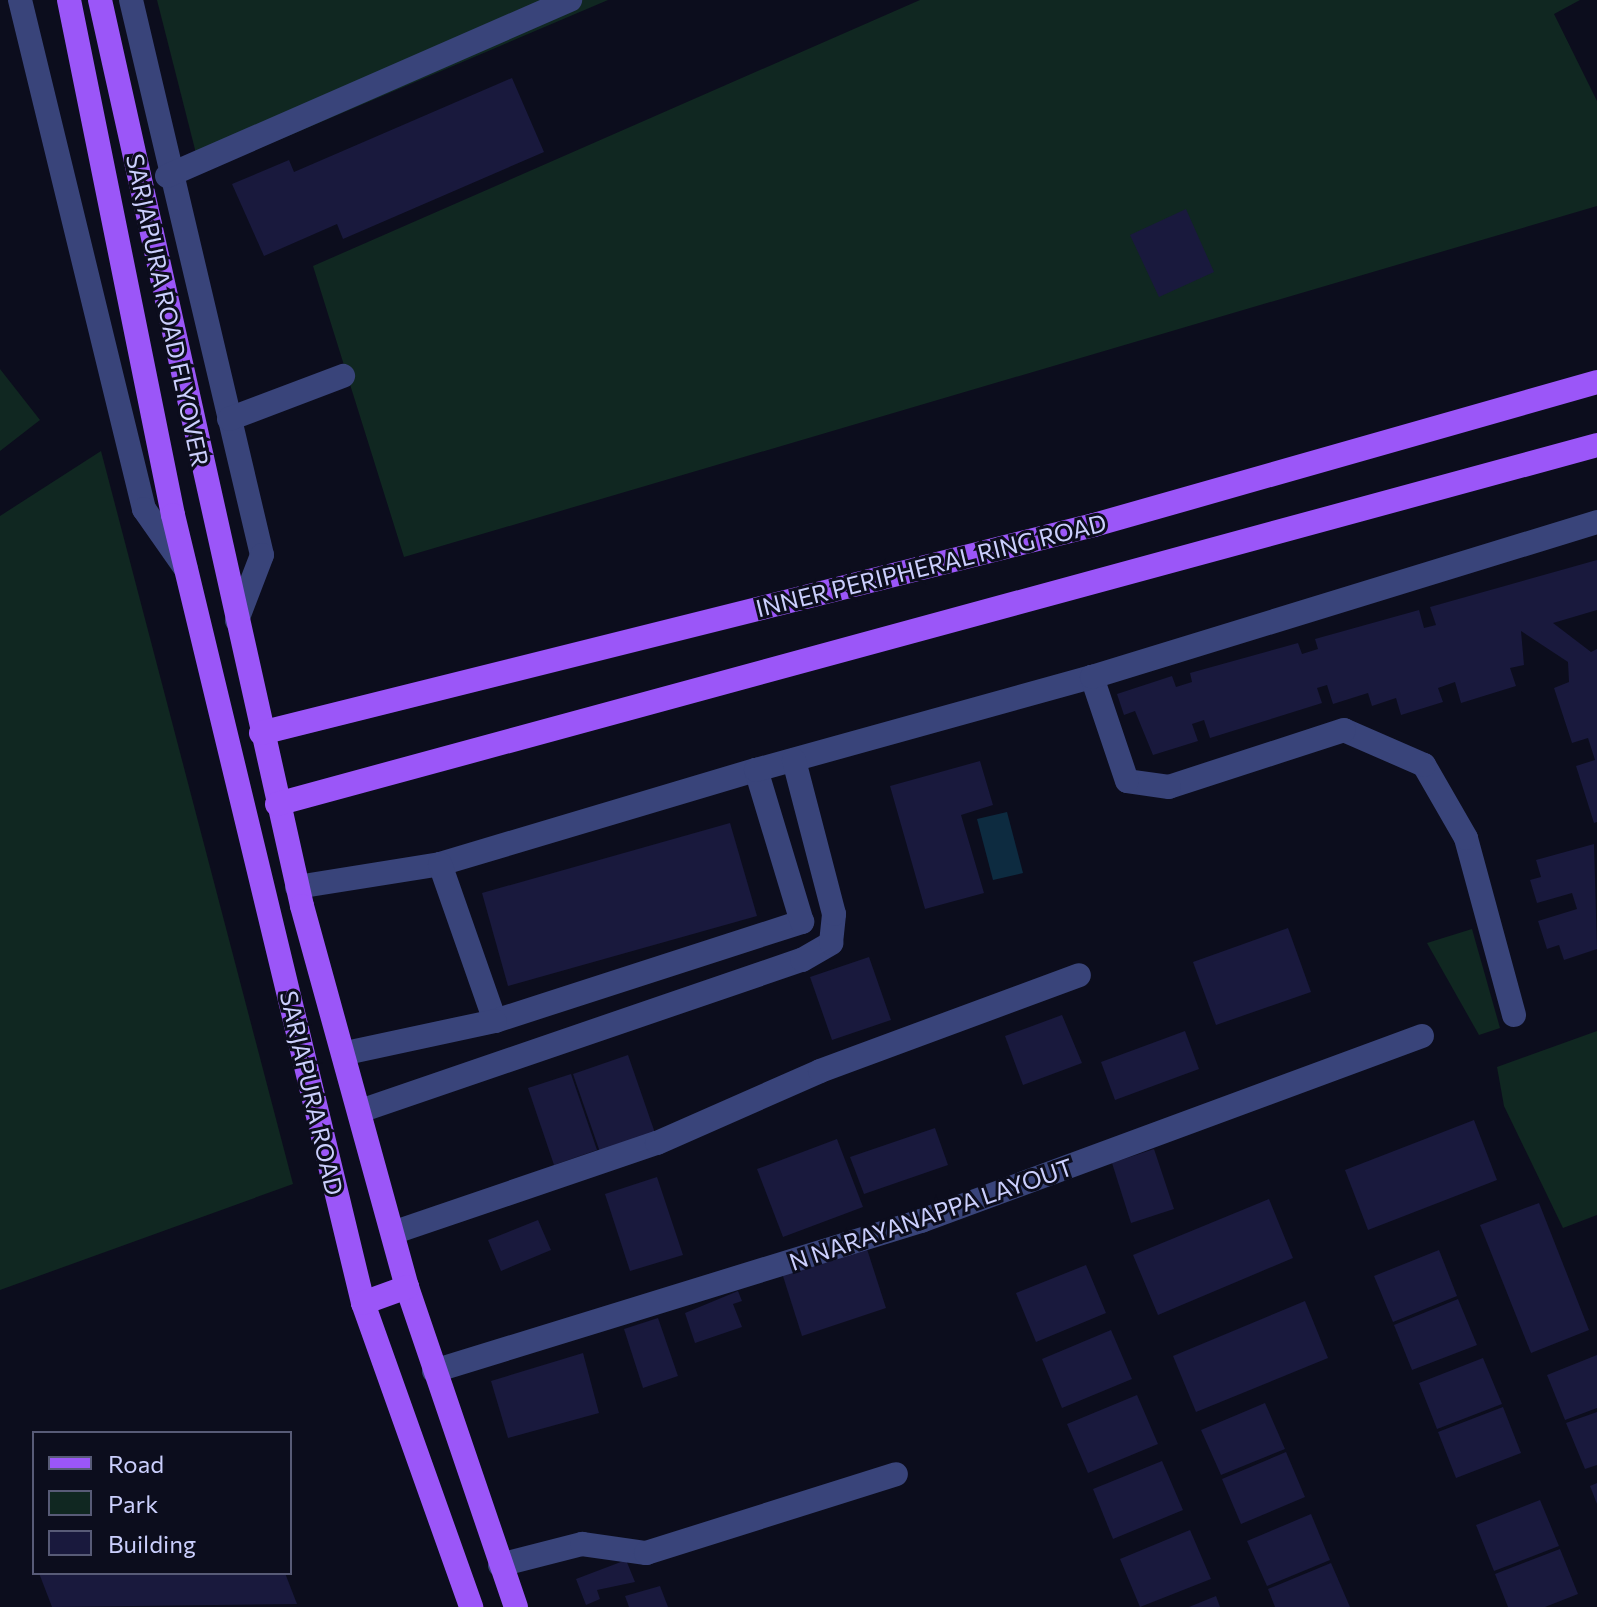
<!DOCTYPE html>
<html>
<head>
<meta charset="utf-8">
<style>
	body { margin:0 }
	#map { position:relative; width:1597px; height:1607px; overflow:hidden; background:#0c0d1d; font-family:Commissioner,sans-serif }
	div>[style] { position:absolute }
	[style*='--x'] { left:calc(var(--x)*1px); top:calc(var(--y)*1px); width:calc(var(--w)*1px); rotate:calc(var(--a)*1deg) }
	.green>* { inset:0; background:#102721 }
	.water>* { inset:0; background:#0d2b40 }
	.building>* { inset:0; background:#19193d }
	.minor>* { height:24px; margin:-12px; padding:0 12px; transform-origin:12px; border-radius:12px; background:#39447a }
	.major>* { height:24px; margin:-12px; padding:0 12px; transform-origin:12px; border-radius:12px; background:#9b56f8 }
	span { translate:-50% -50%; white-space:nowrap; text-align:center; line-height:1.15; -webkit-text-stroke:6px #0c0d1d; paint-order:stroke }
	.street-label { font-size:24px; color:#cbcffd }
	.legend { position:absolute; left:32px; top:1431px; width:260px; height:144px; box-sizing:border-box; background:#0c0d1d; border:2px solid #585b77; margin:0; padding:10px 14px; list-style:none; font-size:24px; color:#cbcffd }
	.legend li { display:flex; align-items:center; gap:16px; height:40px }
	.legend b { width:40px; border:2px solid #585b77 }
</style>
</head>
<body>
<div id="map">
	<div class="green">
		<div style="clip-path:polygon(157px 0,608px 0,201px 173px)"></div>
		<div style="clip-path:polygon(920px 0,1580px 0,1554px 14px,1597px 101px,1597px 206px,404px 557px,313px 266px)"></div>
		<div style="clip-path:polygon(0 369px,40px 420px,0 451px)"></div>
		<div style="clip-path:polygon(101px 451px,293px 1184px,0 1290px,0 516px)"></div>
		<div style="clip-path:polygon(1472px 929px,1500px 1028px,1479px 1035px,1427px 943px)"></div>
		<div style="clip-path:polygon(1597px 1031px,1597px 1215px,1563px 1228px,1504px 1106px,1497px 1067px)"></div>
	</div>
	<div class="water">
		<div style="clip-path:polygon(1007px 812px,1023px 873px,993px 880px,977px 819px)"></div>
	</div>
	<div class="building">
		<div style="clip-path:polygon(512px 78px,544px 152px,343px 239px,337px 224px,264px 256px,232px 184px,289px 160px,294px 172px)"></div>
		<div style="clip-path:polygon(1186px 209px,1214px 272px,1159px 297px,1130px 235px)"></div>
		<div style="clip-path:polygon(1597px 560px,1597px 610px,1553px 623px,1591px 652px,1597px 649px,1597px 822px,1594px 823px,1576px 766px,1595px 760px,1588px 738px,1572px 743px,1554px 688px,1569px 682px,1568px 662px,1521px 631px,1524px 665px,1510px 668px,1516px 686px,1461px 703px,1455px 682px,1438px 688px,1443px 702px,1401px 715px,1396px 698px,1372px 706px,1368px 693px,1333px 704px,1327px 685px,1317px 688px,1322px 703px,1210px 738px,1204px 720px,1192px 724px,1198px 741px,1153px 755px,1135px 711px,1124px 715px,1117px 694px,1172px 676px,1176px 687px,1192px 682px,1190px 673px,1298px 643px,1302px 654px,1318px 649px,1315px 639px,1419px 610px,1424px 628px,1436px 625px,1430px 607px)"></div>
		<div style="clip-path:polygon(980px 761px,993px 805px,961px 815px,984px 893px,925px 909px,890px 786px)"></div>
		<div style="clip-path:polygon(730px 823px,757px 916px,508px 986px,482px 893px)"></div>
		<div style="clip-path:polygon(1594px 844px,1597px 949px,1564px 960px,1559px 945px,1547px 949px,1538px 921px,1577px 909px,1572px 893px,1537px 903px,1530px 880px,1541px 877px,1536px 860px)"></div>
		<div style="clip-path:polygon(1288px 928px,1311px 992px,1216px 1025px,1193px 962px)"></div>
		<div style="clip-path:polygon(869px 957px,891px 1020px,832px 1040px,810px 977px)"></div>
		<div style="clip-path:polygon(1062px 1015px,1082px 1063px,1023px 1085px,1005px 1036px)"></div>
		<div style="clip-path:polygon(1185px 1031px,1199px 1069px,1115px 1100px,1101px 1062px)"></div>
		<div style="clip-path:polygon(628px 1055px,656px 1136px,601px 1155px,573px 1074px)"></div>
		<div style="clip-path:polygon(571px 1074px,597px 1150px,554px 1165px,528px 1088px)"></div>
		<div style="clip-path:polygon(1474px 1120px,1497px 1180px,1368px 1230px,1345px 1170px)"></div>
		<div style="clip-path:polygon(935px 1128px,948px 1165px,864px 1194px,850px 1157px)"></div>
		<div style="clip-path:polygon(837px 1139px,863px 1207px,783px 1237px,757px 1169px)"></div>
		<div style="clip-path:polygon(1154px 1149px,1174px 1209px,1131px 1223px,1112px 1163px)"></div>
		<div style="clip-path:polygon(657px 1177px,683px 1255px,630px 1271px,605px 1194px)"></div>
		<div style="clip-path:polygon(1269px 1199px,1293px 1258px,1158px 1315px,1133px 1255px)"></div>
		<div style="clip-path:polygon(1539px 1203px,1589px 1330px,1531px 1353px,1480px 1225px)"></div>
		<div style="clip-path:polygon(538px 1220px,551px 1250px,501px 1271px,488px 1240px)"></div>
		<div style="clip-path:polygon(866px 1246px,886px 1308px,802px 1336px,782px 1273px)"></div>
		<div style="clip-path:polygon(1439px 1250px,1457px 1296px,1393px 1322px,1374px 1276px)"></div>
		<div style="clip-path:polygon(1086px 1265px,1106px 1313px,1036px 1342px,1016px 1293px)"></div>
		<div style="clip-path:polygon(738px 1291px,742px 1301px,733px 1304px,742px 1327px,695px 1343px,685px 1313px)"></div>
		<div style="clip-path:polygon(1458px 1299px,1477px 1345px,1412px 1370px,1394px 1325px)"></div>
		<div style="clip-path:polygon(1305px 1301px,1328px 1358px,1196px 1412px,1173px 1356px)"></div>
		<div style="clip-path:polygon(658px 1318px,678px 1376px,643px 1388px,624px 1329px)"></div>
		<div style="clip-path:polygon(1111px 1330px,1132px 1379px,1062px 1408px,1042px 1359px)"></div>
		<div style="clip-path:polygon(583px 1353px,599px 1413px,508px 1438px,491px 1381px)"></div>
		<div style="clip-path:polygon(1597px 1355px,1597px 1408px,1565px 1420px,1547px 1375px)"></div>
		<div style="clip-path:polygon(1483px 1358px,1502px 1404px,1437px 1429px,1419px 1383px)"></div>
		<div style="clip-path:polygon(1137px 1395px,1158px 1444px,1088px 1473px,1067px 1424px)"></div>
		<div style="clip-path:polygon(1265px 1403px,1285px 1449px,1221px 1475px,1201px 1430px)"></div>
		<div style="clip-path:polygon(1503px 1407px,1521px 1453px,1456px 1478px,1438px 1432px)"></div>
		<div style="clip-path:polygon(1597px 1412px,1597px 1465px,1585px 1469px,1566px 1423px)"></div>
		<div style="clip-path:polygon(1286px 1452px,1305px 1497px,1241px 1524px,1222px 1479px)"></div>
		<div style="clip-path:polygon(1162px 1461px,1183px 1510px,1113px 1539px,1093px 1489px)"></div>
		<div style="clip-path:polygon(1597px 1483px,1597px 1504px,1590px 1486px)"></div>
		<div style="clip-path:polygon(1540px 1500px,1559px 1546px,1494px 1571px,1476px 1525px)"></div>
		<div style="clip-path:polygon(1311px 1514px,1330px 1560px,1267px 1586px,1247px 1541px)"></div>
		<div style="clip-path:polygon(1190px 1530px,1211px 1579px,1140px 1607px,1120px 1559px)"></div>
		<div style="clip-path:polygon(1560px 1549px,1578px 1594px,1545px 1607px,1508px 1607px,1495px 1574px)"></div>
		<div style="clip-path:polygon(626px 1560px,635px 1582px,597px 1590px,600px 1599px,586px 1605px,576px 1579px)"></div>
		<div style="clip-path:polygon(1331px 1563px,1350px 1607px,1275px 1607px,1268px 1589px)"></div>
		<div style="clip-path:polygon(39px 1573px,285px 1573px,297px 1604px,52px 1607px)"></div>
		<div style="clip-path:polygon(660px 1586px,668px 1607px,629px 1607px,625px 1596px)"></div>
		<div style="clip-path:polygon(1216px 1596px,1220px 1607px,1189px 1607px)"></div>
	</div>
	<div class="minor">
		<div style="--x:20;--y:0;--w:524;--a:76.31"></div>
		<div style="--x:144;--y:509;--w:73;--a:55"></div>
		<div style="--x:131;--y:0;--w:570;--a:76.72"></div>
		<div style="--x:262;--y:555;--w:70;--a:111"></div>
		<div style="--x:167;--y:176;--w:440;--a:-23.6"></div>
		<div style="--x:229;--y:419;--w:122;--a:-20.7"></div>
		<div style="--x:440;--y:864;--w:330;--a:-16.6"></div>
		<div style="--x:297;--y:887;--w:145;--a:-9.1"></div>
		<div style="--x:440;--y:864;--w:166;--a:70.7"></div>
		<div style="--x:495;--y:1021;--w:323;--a:-17.9"></div>
		<div style="--x:802;--y:922;--w:159;--a:-106.8"></div>
		<div style="--x:756;--y:770;--w:349;--a:-15.5"></div>
		<div style="--x:1514;--y:1015;--w:183;--a:-105.2"></div>
		<div style="--x:1466;--y:838;--w:84;--a:-119.9"></div>
		<div style="--x:1424;--y:765;--w:87;--a:-156.4"></div>
		<div style="--x:1344;--y:730;--w:184;--a:162"></div>
		<div style="--x:1169;--y:787;--w:42;--a:-171.9"></div>
		<div style="--x:1127;--y:781;--w:110;--a:-108.6"></div>
		<div style="--x:1092;--y:677;--w:528;--a:-17.06"></div>
		<div style="--x:346;--y:1053;--w:152;--a:-12.1"></div>
		<div style="--x:363;--y:1110;--w:464;--a:-18.9"></div>
		<div style="--x:802;--y:960;--w:34;--a:-30"></div>
		<div style="--x:831;--y:943;--w:29;--a:-84"></div>
		<div style="--x:834;--y:914;--w:159;--a:-104.6"></div>
		<div style="--x:395;--y:1232;--w:277;--a:-18.8"></div>
		<div style="--x:657;--y:1143;--w:178;--a:-23.8"></div>
		<div style="--x:820;--y:1071;--w:276;--a:-20.3"></div>
		<div style="--x:434;--y:1371;--w:510;--a:-17.12"></div>
		<div style="--x:921;--y:1221;--w:534;--a:-20.27"></div>
		<div style="--x:500;--y:1565;--w:85;--a:-14.4"></div>
		<div style="--x:582;--y:1544;--w:65;--a:8"></div>
		<div style="--x:646;--y:1553;--w:262;--a:-17.5"></div>
	</div>
	<div class="major">
		<div style="--x:69;--y:0;--w:525;--a:78.58"></div>
		<div style="--x:173;--y:515;--w:811;--a:76.44"></div>
		<div style="--x:363;--y:1303;--w:323;--a:70.4"></div>
		<div style="--x:100;--y:0;--w:928;--a:77.43"></div>
		<div style="--x:302;--y:906;--w:395;--a:74.6"></div>
		<div style="--x:407;--y:1287;--w:338;--a:71.2"></div>
		<div style="--x:261;--y:733;--w:859;--a:-14.02"></div>
		<div style="--x:1094;--y:525;--w:523;--a:-15.87"></div>
		<div style="--x:277;--y:804;--w:1368;--a:-15.21"></div>
		<div style="--x:363;--y:1303;--w:47;--a:-20"></div>
	</div>
	<div class="street-label">
		<span style="left:168px;top:310px;rotate:78deg">SARJAPURA ROAD FLYOVER</span>
		<span style="left:931px;top:565px;rotate:-14deg">INNER PERIPHERAL RING ROAD</span>
		<span style="left:312px;top:1093px;rotate:77deg">SARJAPURA ROAD</span>
		<span style="left:931px;top:1214px;rotate:-19deg">N NARAYANAPPA LAYOUT</span>
	</div>
	<ul class="legend">
	<li><b style="height:10px;background:#9b56f8"></b>Road</li>
	<li><b style="height:22px;background:#102721"></b>Park</li>
	<li><b style="height:22px;background:#19193d"></b>Building</li>
	</ul>
</div>
</body>
</html>
